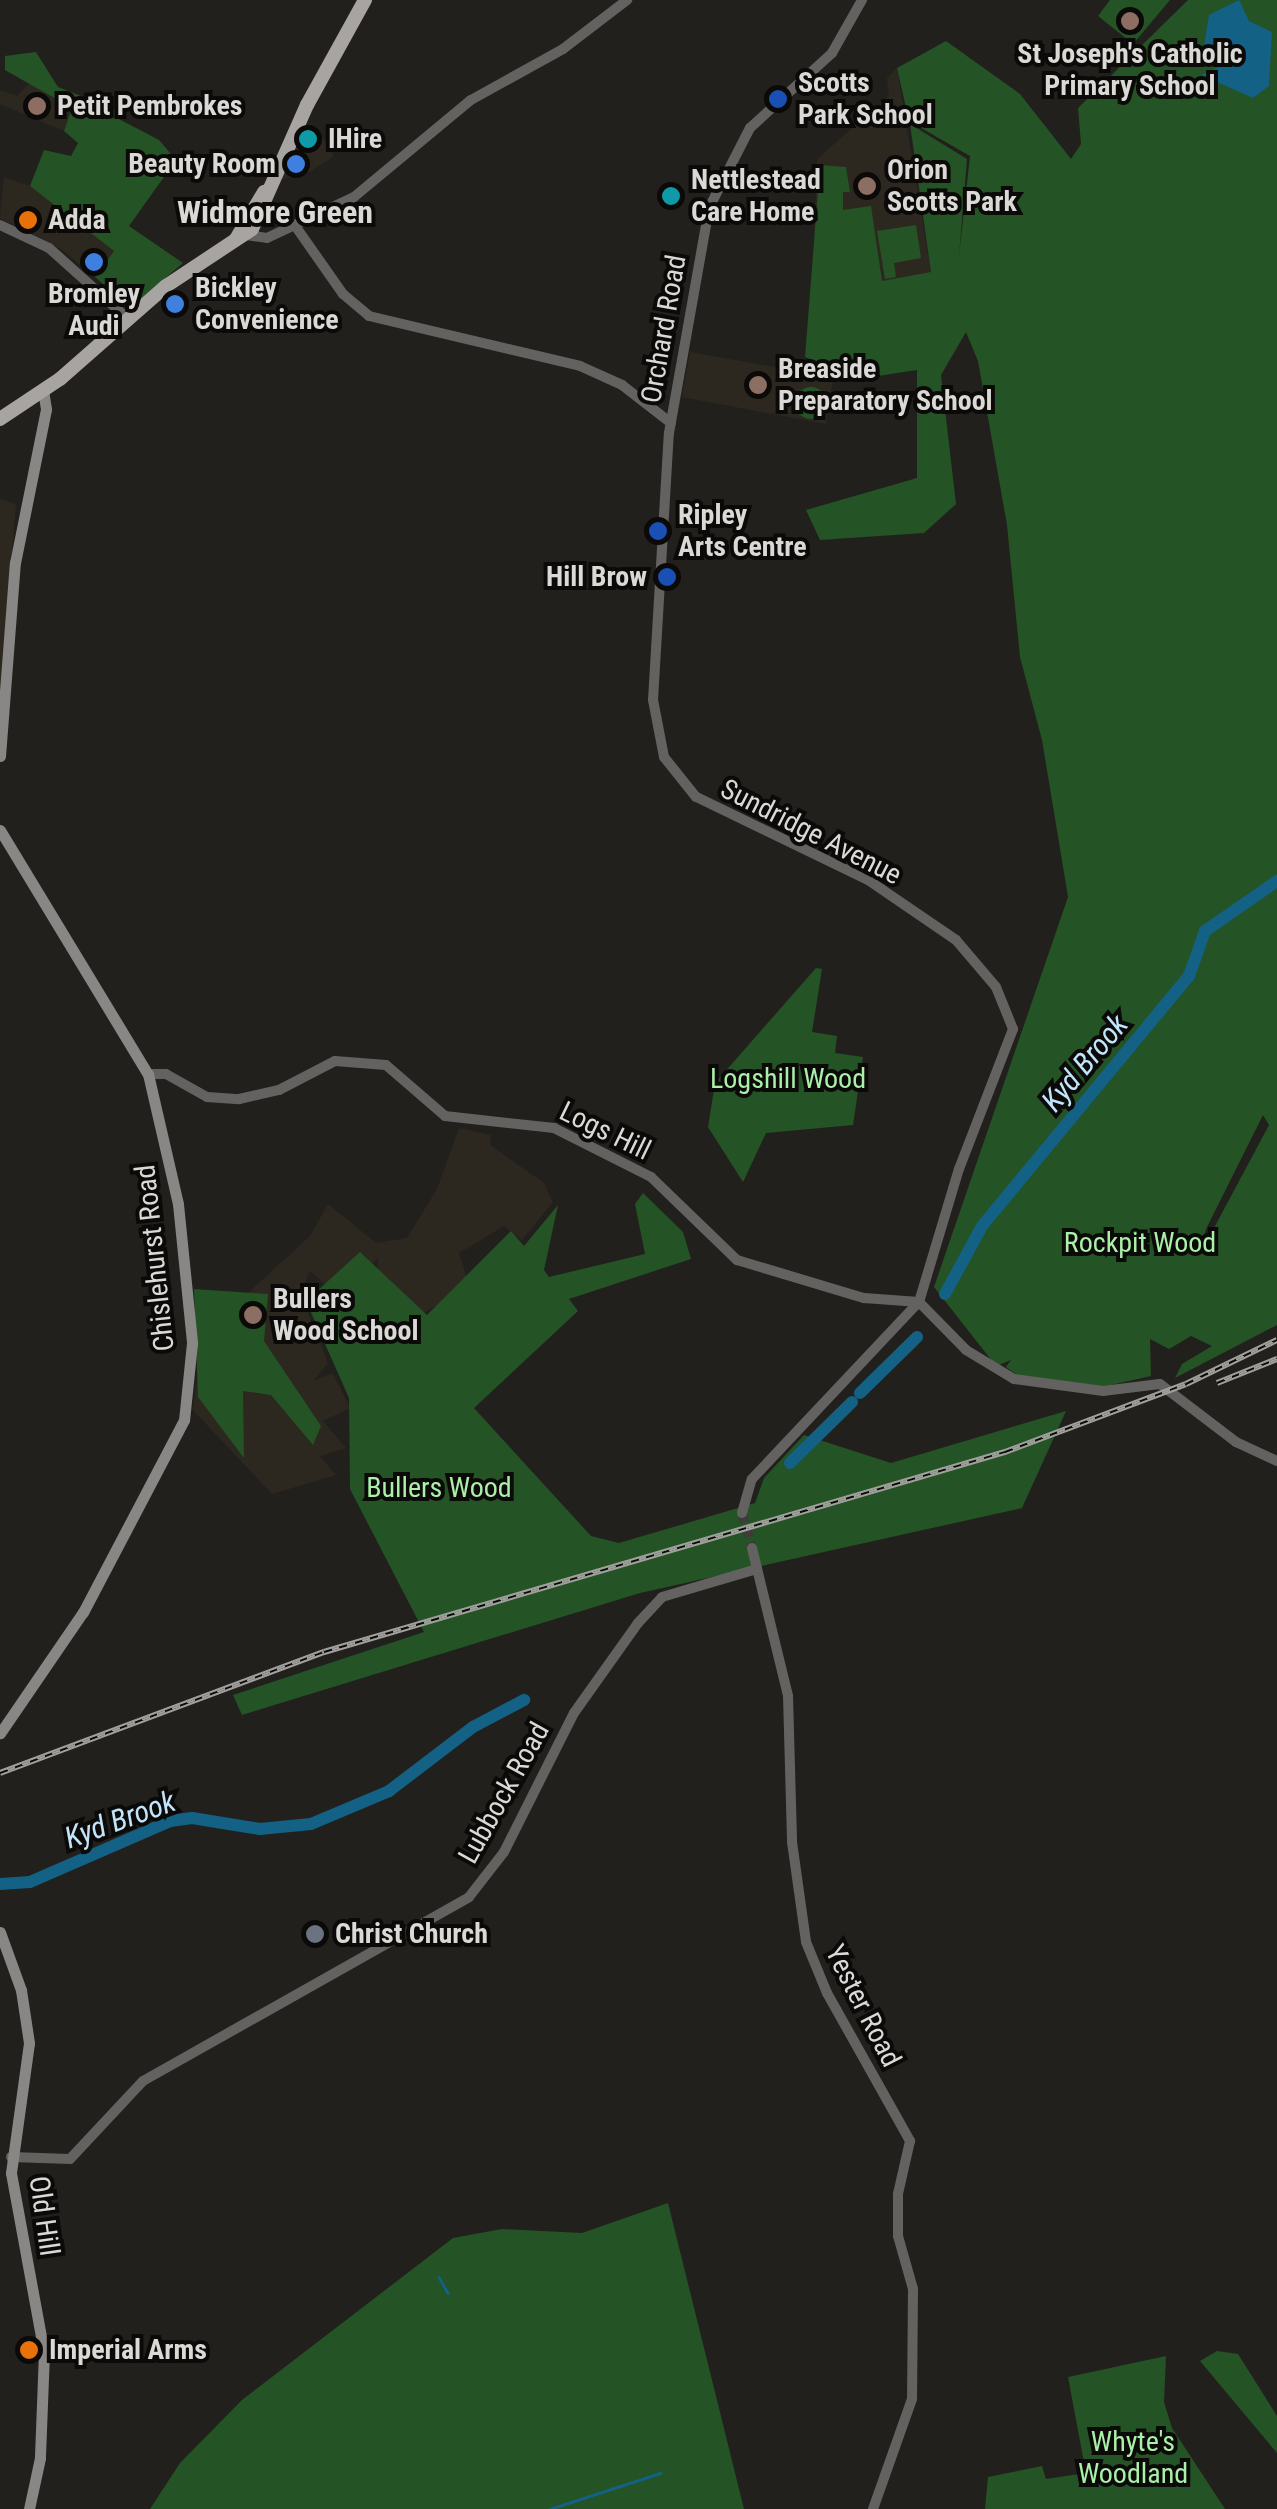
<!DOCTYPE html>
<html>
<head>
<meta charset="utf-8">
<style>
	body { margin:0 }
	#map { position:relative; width:1277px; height:2509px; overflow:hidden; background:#22201d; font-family:"Roboto Condensed",sans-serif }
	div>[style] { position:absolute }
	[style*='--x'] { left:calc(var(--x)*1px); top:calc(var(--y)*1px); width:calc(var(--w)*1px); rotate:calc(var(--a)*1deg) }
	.built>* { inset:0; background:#2c2820 }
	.green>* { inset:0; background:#245325 }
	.round { border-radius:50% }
	.water>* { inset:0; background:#136184 }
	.stream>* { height:2.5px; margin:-1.25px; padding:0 1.25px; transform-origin:1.25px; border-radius:1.25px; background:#136184 }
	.river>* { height:12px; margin:-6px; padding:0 6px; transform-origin:6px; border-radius:6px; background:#136184 }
	.tertiary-tunnel>* { height:10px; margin-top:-5px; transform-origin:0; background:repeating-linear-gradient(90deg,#3e3c39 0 10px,transparent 0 15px) }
	.tertiary>* { height:10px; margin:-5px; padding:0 5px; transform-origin:5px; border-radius:5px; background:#636260 }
	.secondary>* { height:11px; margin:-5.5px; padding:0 5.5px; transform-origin:5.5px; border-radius:5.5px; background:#898785 }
	.primary>* { height:14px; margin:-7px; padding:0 7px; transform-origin:7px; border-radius:7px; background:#a7a4a1 }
	.rail>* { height:6px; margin-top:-3px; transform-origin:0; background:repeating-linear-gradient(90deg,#0b0a09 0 8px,#a1a09d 0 16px); box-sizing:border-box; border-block:2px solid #a1a09d }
	.dots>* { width:28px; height:28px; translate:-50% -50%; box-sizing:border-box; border:5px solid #0b0a09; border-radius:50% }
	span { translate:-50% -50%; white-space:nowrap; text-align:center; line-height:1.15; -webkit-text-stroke:8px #0b0a09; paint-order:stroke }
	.poi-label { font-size:28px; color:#dad9d6; font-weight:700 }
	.left { translate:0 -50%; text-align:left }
	.right { translate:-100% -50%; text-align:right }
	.street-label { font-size:28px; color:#dad9d6 }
	.park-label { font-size:28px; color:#aaf0a8 }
	.water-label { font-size:30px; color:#c1e5fb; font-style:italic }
	.quarter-label { font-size:32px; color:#dad9d6; font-weight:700 }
</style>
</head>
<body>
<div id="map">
	<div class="built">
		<div style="clip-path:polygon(897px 68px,931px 272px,908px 304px,856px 281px,813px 274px,817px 159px,889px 96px,887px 78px)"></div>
		<div style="clip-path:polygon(29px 83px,72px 109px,64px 131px,0 104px,0 90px,17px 96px)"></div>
		<div style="clip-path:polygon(304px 124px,332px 146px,333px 157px,306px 174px,280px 180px)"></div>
		<div style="clip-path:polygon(4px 177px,41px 190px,115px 252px,95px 277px,61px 249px,0 218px)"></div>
		<div style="clip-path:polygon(690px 352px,808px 373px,810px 360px,836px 360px,826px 424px,682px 397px)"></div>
		<div style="clip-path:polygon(0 498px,16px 504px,0 697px)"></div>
		<div style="clip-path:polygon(459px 1128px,491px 1135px,490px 1145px,544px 1183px,553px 1202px,522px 1240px,504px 1226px,459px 1253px,470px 1287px,411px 1320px,378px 1273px,378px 1258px,338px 1296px,310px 1271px,300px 1293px,328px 1363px,313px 1381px,333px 1373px,350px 1408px,323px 1421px,346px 1448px,320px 1456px,336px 1475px,272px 1494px,193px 1410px,200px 1351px,229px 1291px,248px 1293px,310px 1236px,328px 1204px,376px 1243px,407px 1238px,437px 1189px)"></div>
	</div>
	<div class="green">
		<div style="clip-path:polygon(1110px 0,1170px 0,1133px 44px,1098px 16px)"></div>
		<div style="clip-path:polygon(evenodd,1188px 0,1277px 0,1277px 1325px,1175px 1378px,1182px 1364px,1212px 1346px,1191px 1336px,1169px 1349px,1150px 1339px,1151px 1376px,1102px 1387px,1017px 1375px,1006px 1367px,1011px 1360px,996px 1366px,934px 1287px,1068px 897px,1042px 740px,1020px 657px,1007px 525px,978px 361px,966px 332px,941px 375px,956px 504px,924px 533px,820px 540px,806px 510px,917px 478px,917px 370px,858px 379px,805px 357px,820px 165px,846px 167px,850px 192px,843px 192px,843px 210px,871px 206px,882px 281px,931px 272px,910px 124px,967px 159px,959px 256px,970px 156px,909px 121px,897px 68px,946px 41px,1020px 94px,1071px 159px,1081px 144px,1078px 108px,1188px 0,1263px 1115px,1269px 1125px,1199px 1256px,1206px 1229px,1263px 1115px)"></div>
		<div style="clip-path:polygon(36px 52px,58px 87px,117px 110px,117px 118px,159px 140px,176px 160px,129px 226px,183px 263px,130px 308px,95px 277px,114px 251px,30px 186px,44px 150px,71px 156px,78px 143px,64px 131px,72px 108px,5px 70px,5px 56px)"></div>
		<div style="clip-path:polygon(916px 225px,921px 258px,894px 263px,896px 277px,885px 279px,877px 231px)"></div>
		<div class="round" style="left:795px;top:387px;width:32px;height:32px"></div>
		<div style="clip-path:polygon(816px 968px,822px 969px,812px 1032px,837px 1036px,835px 1053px,863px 1057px,853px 1125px,766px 1133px,743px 1182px,708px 1127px,715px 1083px)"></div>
		<div style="clip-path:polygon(643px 1193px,683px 1232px,691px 1259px,569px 1299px,578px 1311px,474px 1408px,591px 1536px,619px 1543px,755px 1503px,764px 1478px,804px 1435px,891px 1463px,1066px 1411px,1022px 1508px,640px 1593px,242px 1715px,233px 1695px,424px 1632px,350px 1489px,349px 1398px,306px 1301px,360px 1252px,427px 1315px,511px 1231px,524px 1246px,558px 1205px,544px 1270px,549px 1277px,645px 1254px,635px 1204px)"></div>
		<div style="clip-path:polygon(194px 1289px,268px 1294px,264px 1341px,321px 1426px,313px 1445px,271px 1395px,243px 1391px,244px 1458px,198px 1397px)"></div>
		<div style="clip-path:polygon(668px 2203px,744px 2509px,150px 2509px,180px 2463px,242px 2400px,453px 2238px,502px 2229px,582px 2233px)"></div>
		<div style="clip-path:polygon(1217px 2351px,1238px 2354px,1277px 2416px,1277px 2453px,1200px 2361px)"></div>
		<div style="clip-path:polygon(1166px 2356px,1164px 2402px,1172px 2428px,1225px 2509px,985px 2509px,988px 2477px,1042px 2466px,1046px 2479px,1086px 2473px,1068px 2377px)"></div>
	</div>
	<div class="water">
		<div style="clip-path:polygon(1239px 0,1249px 21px,1272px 32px,1269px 86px,1253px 98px,1201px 75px,1219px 67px,1202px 58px,1209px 15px)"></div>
	</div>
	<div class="stream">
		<div style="--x:439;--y:2277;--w:18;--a:61"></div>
		<div style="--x:550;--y:2509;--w:116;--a:-18.1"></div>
	</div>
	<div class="river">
		<div style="--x:945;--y:1294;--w:77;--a:-61.4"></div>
		<div style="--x:982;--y:1226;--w:325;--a:-50.4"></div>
		<div style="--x:1189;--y:976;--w:48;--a:-70.4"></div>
		<div style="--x:1205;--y:931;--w:88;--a:-34.8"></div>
		<div style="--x:860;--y:1393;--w:80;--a:-44.5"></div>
		<div style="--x:790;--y:1463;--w:87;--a:-44.5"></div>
		<div style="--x:0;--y:1884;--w:30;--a:-4"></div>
		<div style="--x:30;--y:1882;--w:153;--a:-23.5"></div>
		<div style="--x:170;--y:1821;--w:22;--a:-8"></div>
		<div style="--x:192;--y:1818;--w:69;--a:9.2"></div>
		<div style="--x:260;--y:1829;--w:51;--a:-5.6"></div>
		<div style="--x:311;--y:1824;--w:85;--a:-22.9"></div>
		<div style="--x:389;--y:1791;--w:106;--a:-37.3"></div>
		<div style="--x:473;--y:1727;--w:58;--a:-27.9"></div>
	</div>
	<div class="tertiary-tunnel">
		<div style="--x:742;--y:1513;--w:36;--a:74"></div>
	</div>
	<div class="tertiary">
		<div style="--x:0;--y:225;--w:54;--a:25.1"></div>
		<div style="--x:49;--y:248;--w:106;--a:41.9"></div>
		<div style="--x:296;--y:227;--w:82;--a:55"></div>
		<div style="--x:343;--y:294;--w:34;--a:40"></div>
		<div style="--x:369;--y:316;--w:217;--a:13.3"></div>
		<div style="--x:580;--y:366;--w:46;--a:24.3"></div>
		<div style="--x:622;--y:385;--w:62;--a:37.8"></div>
		<div style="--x:246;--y:235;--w:21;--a:8"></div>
		<div style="--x:267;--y:238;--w:96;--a:-25.2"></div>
		<div style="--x:354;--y:197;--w:152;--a:-39.7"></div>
		<div style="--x:471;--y:100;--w:105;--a:-29"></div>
		<div style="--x:563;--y:49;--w:81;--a:-37.4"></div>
		<div style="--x:148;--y:1074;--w:18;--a:0"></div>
		<div style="--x:166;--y:1074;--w:47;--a:29.3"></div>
		<div style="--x:207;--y:1097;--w:32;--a:4"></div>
		<div style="--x:239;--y:1099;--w:41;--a:-12.7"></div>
		<div style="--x:279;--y:1090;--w:63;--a:-27.4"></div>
		<div style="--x:335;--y:1061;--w:51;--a:4.5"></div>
		<div style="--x:386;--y:1065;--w:78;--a:40.8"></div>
		<div style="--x:445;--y:1116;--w:110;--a:6.3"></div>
		<div style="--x:554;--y:1128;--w:109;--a:26.8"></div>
		<div style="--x:651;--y:1177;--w:120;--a:44"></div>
		<div style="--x:737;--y:1260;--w:133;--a:16.7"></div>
		<div style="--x:864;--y:1298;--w:55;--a:4.2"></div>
		<div style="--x:919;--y:1302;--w:67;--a:45.6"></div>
		<div style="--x:966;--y:1350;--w:56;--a:31.1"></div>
		<div style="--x:1014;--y:1379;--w:90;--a:7.7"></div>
		<div style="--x:1103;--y:1391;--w:57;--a:-7"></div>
		<div style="--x:1160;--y:1384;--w:96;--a:37.3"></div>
		<div style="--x:1236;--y:1442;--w:45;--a:24.9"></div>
		<div style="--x:742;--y:1513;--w:35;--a:-74"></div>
		<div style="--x:752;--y:1479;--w:243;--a:-46.7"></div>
		<div style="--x:919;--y:1302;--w:139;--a:-73.3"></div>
		<div style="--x:959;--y:1169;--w:150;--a:-68.9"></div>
		<div style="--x:1013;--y:1029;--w:45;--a:-112"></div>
		<div style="--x:996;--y:987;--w:62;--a:-130.4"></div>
		<div style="--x:956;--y:940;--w:107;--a:-145.7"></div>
		<div style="--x:868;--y:880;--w:191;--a:-154.2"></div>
		<div style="--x:696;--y:797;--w:51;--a:-128.7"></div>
		<div style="--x:664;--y:757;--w:58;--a:-100.9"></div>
		<div style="--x:653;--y:700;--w:267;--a:-86.6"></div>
		<div style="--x:669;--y:433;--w:229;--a:-79.9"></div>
		<div style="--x:709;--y:208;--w:90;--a:-62.9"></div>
		<div style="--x:750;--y:128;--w:111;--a:-42.4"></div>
		<div style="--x:832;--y:53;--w:61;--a:-60.5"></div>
		<div style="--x:752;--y:1548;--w:152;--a:76.3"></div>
		<div style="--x:788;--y:1696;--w:146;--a:88.4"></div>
		<div style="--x:792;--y:1842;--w:101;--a:82"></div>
		<div style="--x:806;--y:1942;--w:55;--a:67.6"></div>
		<div style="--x:827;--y:1993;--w:170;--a:60.7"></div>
		<div style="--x:910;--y:2141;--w:54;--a:102.8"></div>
		<div style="--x:898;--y:2194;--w:42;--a:90"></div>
		<div style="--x:898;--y:2236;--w:55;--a:74.2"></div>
		<div style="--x:913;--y:2289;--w:110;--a:90.5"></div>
		<div style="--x:912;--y:2399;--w:117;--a:109.5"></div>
		<div style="--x:11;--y:2157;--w:59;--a:1.9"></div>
		<div style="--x:70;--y:2159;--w:107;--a:-46.9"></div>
		<div style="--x:143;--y:2081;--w:374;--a:-29.4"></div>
		<div style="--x:469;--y:1897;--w:57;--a:-52.1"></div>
		<div style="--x:504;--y:1852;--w:156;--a:-63.3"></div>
		<div style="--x:574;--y:1713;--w:110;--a:-54.6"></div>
		<div style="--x:638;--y:1623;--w:35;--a:-47"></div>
		<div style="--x:662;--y:1597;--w:99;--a:-16.4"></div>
	</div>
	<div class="secondary">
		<div style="--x:0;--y:756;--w:194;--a:-85.6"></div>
		<div style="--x:15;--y:563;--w:157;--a:-78.6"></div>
		<div style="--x:46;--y:409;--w:18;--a:-99"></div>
		<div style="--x:0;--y:830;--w:285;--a:58.8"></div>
		<div style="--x:148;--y:1074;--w:133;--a:77"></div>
		<div style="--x:178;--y:1204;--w:140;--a:84.2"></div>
		<div style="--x:192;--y:1343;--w:77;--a:95.9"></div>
		<div style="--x:184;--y:1420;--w:217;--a:117.7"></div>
		<div style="--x:83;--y:1612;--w:147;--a:124.4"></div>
		<div style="--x:0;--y:1932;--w:62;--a:70.1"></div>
		<div style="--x:21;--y:1990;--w:54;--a:81.4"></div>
		<div style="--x:29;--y:2043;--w:131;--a:97.9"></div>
		<div style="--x:11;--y:2173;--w:182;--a:79.6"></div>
		<div style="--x:44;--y:2352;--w:106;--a:92.2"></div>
		<div style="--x:40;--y:2458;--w:52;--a:102.2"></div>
	</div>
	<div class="primary">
		<div style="--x:236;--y:239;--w:55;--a:-59.2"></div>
		<div style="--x:0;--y:419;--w:72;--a:-33.7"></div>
		<div style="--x:60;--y:379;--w:141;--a:-41.3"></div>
		<div style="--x:166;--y:286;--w:103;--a:-33.5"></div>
		<div style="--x:252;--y:229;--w:136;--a:-66.1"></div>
		<div style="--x:307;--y:105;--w:120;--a:-61.1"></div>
	</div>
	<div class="rail">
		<div style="--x:1217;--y:1383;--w:65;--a:-21.8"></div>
		<div style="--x:0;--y:1773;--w:346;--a:-20.5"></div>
		<div style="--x:324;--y:1652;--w:710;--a:-16.37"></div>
		<div style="--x:1005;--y:1452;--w:193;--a:-20.6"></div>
		<div style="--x:1186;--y:1384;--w:101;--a:-25.8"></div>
	</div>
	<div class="dots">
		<div style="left:1130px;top:21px;background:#8d6e63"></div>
		<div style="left:778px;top:99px;background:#1a4fb4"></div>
		<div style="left:37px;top:106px;background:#8d6e63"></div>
		<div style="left:308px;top:139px;background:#0f9aa8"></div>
		<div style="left:296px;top:164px;background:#3f7fe0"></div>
		<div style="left:867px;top:186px;background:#8d6e63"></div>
		<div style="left:671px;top:196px;background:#0f9aa8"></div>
		<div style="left:28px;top:220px;background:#e8710a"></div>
		<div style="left:94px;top:262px;background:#3f7fe0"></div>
		<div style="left:175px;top:304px;background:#3f7fe0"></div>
		<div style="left:758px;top:385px;background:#8d6e63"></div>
		<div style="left:658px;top:531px;background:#1a4fb4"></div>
		<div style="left:667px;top:577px;background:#1a4fb4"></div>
		<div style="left:253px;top:1315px;background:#8d6e63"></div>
		<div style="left:315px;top:1934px;background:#6b7280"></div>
		<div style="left:29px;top:2350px;background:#e8710a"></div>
	</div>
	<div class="poi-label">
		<span style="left:1130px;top:70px">St Joseph's Catholic<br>Primary School</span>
		<span class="left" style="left:798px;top:99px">Scotts<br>Park School</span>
		<span class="left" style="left:57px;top:106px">Petit Pembrokes</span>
		<span class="left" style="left:328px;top:139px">IHire</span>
		<span class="right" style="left:276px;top:164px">Beauty Room</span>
		<span class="left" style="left:887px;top:186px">Orion<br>Scotts Park</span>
		<span class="left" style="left:691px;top:196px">Nettlestead<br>Care Home</span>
		<span class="left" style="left:48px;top:220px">Adda</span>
		<span class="left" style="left:195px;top:304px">Bickley<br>Convenience</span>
		<span style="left:94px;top:310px">Bromley<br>Audi</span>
		<span class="left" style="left:778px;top:385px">Breaside<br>Preparatory School</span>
		<span class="left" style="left:678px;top:531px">Ripley<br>Arts Centre</span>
		<span class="right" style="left:647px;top:577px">Hill Brow</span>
		<span class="left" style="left:273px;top:1315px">Bullers<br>Wood School</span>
		<span class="left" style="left:335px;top:1934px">Christ Church</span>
		<span class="left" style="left:49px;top:2350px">Imperial Arms</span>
	</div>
	<div class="street-label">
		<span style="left:664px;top:329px;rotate:-80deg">Orchard Road</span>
		<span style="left:811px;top:832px;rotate:27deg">Sundridge Avenue</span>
		<span style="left:605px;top:1131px;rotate:26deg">Logs Hill</span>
		<span style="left:155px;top:1258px;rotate:-96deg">Chislehurst Road</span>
		<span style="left:504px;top:1793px;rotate:-61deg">Lubbock Road</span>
		<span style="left:863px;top:2006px;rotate:63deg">Yester Road</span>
		<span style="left:44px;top:2216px;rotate:82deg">Old Hill</span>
	</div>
	<div class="park-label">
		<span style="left:788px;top:1079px">Logshill Wood</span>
		<span style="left:1140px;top:1243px">Rockpit Wood</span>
		<span style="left:439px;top:1488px">Bullers Wood</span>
		<span style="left:1133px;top:2458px">Whyte's<br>Woodland</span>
	</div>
	<div class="water-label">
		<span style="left:1085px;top:1063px;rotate:-50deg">Kyd Brook</span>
		<span style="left:120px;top:1820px;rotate:-20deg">Kyd Brook</span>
	</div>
	<div class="quarter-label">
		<span style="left:275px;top:212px">Widmore Green</span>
	</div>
</div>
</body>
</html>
